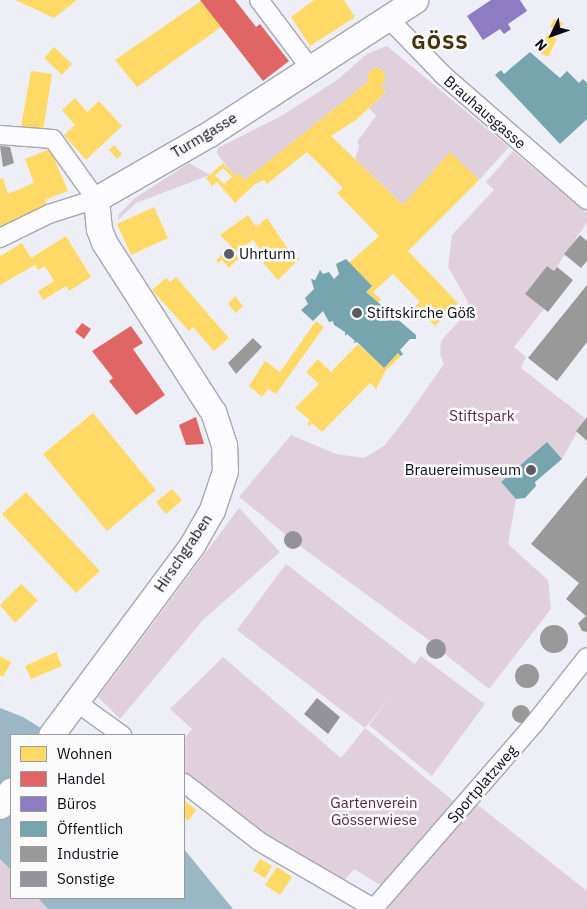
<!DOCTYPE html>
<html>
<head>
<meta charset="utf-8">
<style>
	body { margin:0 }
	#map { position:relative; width:587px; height:909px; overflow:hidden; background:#eeeef6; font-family:"IBM Plex Sans",sans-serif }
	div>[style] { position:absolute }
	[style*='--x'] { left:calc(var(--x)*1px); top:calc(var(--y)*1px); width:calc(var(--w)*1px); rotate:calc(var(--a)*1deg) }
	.green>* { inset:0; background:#e0d0dc }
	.water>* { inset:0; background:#9bb7c5 }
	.homes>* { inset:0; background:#ffd966 }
	.shops>* { inset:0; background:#e06666 }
	.offices>* { inset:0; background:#8e7cc3 }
	.public>* { inset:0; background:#76a5af }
	.industry>* { inset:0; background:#999 }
	.round { border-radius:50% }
	.building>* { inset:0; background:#95929a }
	.roads { filter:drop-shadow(1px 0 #a6a6b0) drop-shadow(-1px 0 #a6a6b0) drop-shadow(0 1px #a6a6b0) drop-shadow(0 -1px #a6a6b0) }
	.minor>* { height:18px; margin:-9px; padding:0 9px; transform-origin:9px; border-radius:9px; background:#fcfcfe }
	.secondary>* { height:25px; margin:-12.5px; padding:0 12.5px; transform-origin:12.5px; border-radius:12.5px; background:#fcfcfe }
	.dots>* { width:14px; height:14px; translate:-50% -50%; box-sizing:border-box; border:2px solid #fafafa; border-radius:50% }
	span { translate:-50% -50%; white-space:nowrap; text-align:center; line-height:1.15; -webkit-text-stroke:5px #fafafa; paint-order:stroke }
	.street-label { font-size:15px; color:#0c0b17 }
	.poi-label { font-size:15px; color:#0c0b17 }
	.left { translate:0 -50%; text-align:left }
	.right { translate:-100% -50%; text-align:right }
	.park-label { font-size:15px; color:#582945 }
	.district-label { font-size:20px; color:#47300c; font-weight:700; letter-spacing:1px }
	.legend { position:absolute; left:10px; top:734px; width:175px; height:165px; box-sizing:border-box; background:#fafafa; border:1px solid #9b9a9f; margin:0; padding:6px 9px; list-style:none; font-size:15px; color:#0c0b17 }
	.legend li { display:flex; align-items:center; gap:10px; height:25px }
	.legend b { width:25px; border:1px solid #9b9a9f }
	.north { position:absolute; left:527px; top:10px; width:50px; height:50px; -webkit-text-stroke:4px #fafafa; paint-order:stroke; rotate:228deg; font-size:14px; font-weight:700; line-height:20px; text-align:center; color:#0c0b17 }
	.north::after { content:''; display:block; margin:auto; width:18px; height:22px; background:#0c0b17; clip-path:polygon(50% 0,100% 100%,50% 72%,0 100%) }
</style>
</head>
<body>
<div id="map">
	<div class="green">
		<div style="clip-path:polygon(387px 46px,509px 147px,479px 180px,450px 153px,403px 205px,355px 159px,359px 146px,357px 142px,376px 116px,369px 108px,386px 92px,381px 86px,385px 81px,385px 72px,376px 67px,368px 73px,368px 82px,245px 180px,238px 173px,235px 176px,217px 154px,218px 148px,283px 115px,337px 80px,367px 54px)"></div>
		<div style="clip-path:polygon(513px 151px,587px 213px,587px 222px,554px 271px,547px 266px,525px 294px,544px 309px,514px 347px,526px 357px,521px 368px,585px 418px,562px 459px,535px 453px,501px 482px,516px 499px,508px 544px,548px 580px,551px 609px,489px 689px,445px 654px,443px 643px,438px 640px,430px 641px,300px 546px,239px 497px,291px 435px,336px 454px,364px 458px,384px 446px,403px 422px,444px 364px,440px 354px,441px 341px,467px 312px,468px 302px,448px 267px,452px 235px,494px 190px,486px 182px)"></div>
		<div style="clip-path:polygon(189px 163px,210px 175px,136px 203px,118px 220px,119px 214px,135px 198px)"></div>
		<div style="clip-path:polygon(239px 508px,280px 552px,203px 620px,120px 719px,98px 697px)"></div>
		<div style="clip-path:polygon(286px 564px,415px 664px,421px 656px,485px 704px,432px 776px,369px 725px,391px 696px,365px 728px,457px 804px,385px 888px,354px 869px,343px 882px,272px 846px,184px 774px,184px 739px,192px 729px,170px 709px,223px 657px,341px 758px,365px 728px,237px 630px)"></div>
		<div style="clip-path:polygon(474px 802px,587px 891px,587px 909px,388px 909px,387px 904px)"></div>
		<div style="clip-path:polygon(0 859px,11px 870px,11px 898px,38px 898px,48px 909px,0 909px)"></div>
	</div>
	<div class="water">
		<div style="clip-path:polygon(0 708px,23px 717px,52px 735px,11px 735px,11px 870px,0 859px)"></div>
		<div style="clip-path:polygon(184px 849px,233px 909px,48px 909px,38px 898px,184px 898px)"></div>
	</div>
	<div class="homes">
		<div style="clip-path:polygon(15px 0,77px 0,54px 18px)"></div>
		<div style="clip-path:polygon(314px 0,344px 0,355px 17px,310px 46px,291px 17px)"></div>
		<div style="clip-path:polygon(201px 1px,221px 27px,137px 87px,115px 60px)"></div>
		<div style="clip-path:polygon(554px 19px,563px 23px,559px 31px,550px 27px)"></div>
		<div style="clip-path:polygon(548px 34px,557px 39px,548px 57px,538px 52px)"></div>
		<div style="clip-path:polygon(54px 47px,72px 64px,62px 75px,44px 58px)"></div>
		<div style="clip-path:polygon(evenodd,376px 67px,385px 72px,385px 81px,381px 86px,386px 92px,356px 120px,331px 136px,403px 205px,450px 152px,479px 180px,408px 251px,458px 303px,435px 326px,415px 307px,420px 302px,393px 274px,373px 292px,381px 300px,378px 303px,366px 292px,372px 286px,349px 263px,379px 236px,337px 193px,343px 188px,307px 152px,267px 184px,264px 180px,255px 184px,235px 203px,217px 182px,212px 186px,206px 178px,223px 163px,235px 176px,238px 173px,245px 180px,368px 82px,368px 73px,376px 67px,223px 168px,232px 177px,224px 184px,215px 175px,223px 168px)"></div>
		<div style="clip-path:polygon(31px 71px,52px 74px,43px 131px,21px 127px)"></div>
		<div style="clip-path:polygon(75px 98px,87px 112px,99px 101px,122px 126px,86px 160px,64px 135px,75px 125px,62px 110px)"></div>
		<div style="clip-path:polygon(114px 145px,122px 154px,117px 159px,109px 150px)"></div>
		<div style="clip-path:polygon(50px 149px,68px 191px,45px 200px,47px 205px,0 227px,0 179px,3px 178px,8px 194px,34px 183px,25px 159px)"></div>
		<div style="clip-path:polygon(154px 207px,168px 238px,131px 255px,117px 224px)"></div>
		<div style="clip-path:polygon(248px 215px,256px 227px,267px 218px,290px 252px,292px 251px,299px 259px,278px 280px,263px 263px,268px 259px,253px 240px,237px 251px,234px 248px,232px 250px,239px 258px,229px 268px,222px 260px,218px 263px,216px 260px,231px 246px,220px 235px)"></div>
		<div style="clip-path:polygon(66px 236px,91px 277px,69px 291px,66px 286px,43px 300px,38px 291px,54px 281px,45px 266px,38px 270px,35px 265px,0 285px,0 256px,22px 243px,31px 258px)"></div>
		<div style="clip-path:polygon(176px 277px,229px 338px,214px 351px,193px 327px,189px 331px,152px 290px,166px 278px,170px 282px)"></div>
		<div style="clip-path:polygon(235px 296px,243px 306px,236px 313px,228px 304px)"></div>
		<div style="clip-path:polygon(316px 321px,324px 327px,276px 394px,268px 389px,262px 397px,249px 386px,265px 361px,280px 372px)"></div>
		<div style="clip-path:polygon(358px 344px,384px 368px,398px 353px,401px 356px,386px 370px,376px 389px,370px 383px,322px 432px,312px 423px,310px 426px,307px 424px,310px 420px,295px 408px,319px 384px,306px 372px,318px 359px,331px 372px)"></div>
		<div style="clip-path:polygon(93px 413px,156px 490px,107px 531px,43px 454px)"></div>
		<div style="clip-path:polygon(172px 489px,182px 500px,166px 514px,156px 502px)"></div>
		<div style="clip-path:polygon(26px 492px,100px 571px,76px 593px,2px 514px)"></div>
		<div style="clip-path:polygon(21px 584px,38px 600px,15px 623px,0 605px)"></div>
		<div style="clip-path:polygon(56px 652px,62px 666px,31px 679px,25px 666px)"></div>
		<div style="clip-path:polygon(0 656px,11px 662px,3px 677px,0 675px)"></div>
		<div style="clip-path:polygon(184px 800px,196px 810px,188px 821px,184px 817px)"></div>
		<div style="clip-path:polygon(260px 859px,272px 866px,265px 878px,253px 871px)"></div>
		<div style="clip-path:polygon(277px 867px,292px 877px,280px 895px,265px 885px)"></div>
	</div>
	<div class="shops">
		<div style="clip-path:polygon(200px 0,235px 0,256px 27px,260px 24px,289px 61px,263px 81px)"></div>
		<div style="clip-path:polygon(82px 323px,91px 329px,84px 339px,75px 332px)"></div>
		<div style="clip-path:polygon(131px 326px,143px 343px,133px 349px,165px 395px,136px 415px,109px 381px,113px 378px,92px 351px)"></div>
		<div style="clip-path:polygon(196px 417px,204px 444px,186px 445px,179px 425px)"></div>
	</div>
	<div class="offices">
		<div style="clip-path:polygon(491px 0,520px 0,527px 11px,508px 24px,511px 29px,504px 34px,500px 29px,483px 40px,467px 16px)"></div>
	</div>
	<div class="public">
		<div style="clip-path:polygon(530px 52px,560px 78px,567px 71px,579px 83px,583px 79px,587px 83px,587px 119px,560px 144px,495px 75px,501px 70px,504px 74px)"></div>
		<div style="clip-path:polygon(346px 259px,372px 286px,366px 292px,416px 335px,416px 339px,410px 339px,400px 350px,403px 354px,401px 356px,398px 353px,384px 368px,357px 342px,353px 343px,355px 341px,347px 334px,345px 336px,345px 332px,334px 325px,333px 321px,329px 322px,323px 311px,313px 321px,301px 310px,308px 304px,305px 298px,314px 289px,311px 279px,315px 280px,320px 270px,323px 274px,329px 272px,334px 279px,339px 274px,336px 264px)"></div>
		<div style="clip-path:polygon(547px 442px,562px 459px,535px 482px,536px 486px,525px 498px,516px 499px,501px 482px)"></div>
	</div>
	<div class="industry">
		<div style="clip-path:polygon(0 146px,10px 147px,14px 163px,3px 167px)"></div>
		<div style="clip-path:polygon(580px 235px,587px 241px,587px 261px,581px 268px,564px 254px)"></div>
		<div style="clip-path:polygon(547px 266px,554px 271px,557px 267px,573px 280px,548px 312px,525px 294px)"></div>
		<div style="clip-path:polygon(587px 285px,587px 342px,557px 381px,528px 358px)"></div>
		<div style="clip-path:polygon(253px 338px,262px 347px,236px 374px,228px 363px)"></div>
		<div style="clip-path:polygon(587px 417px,587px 441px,576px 431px)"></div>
		<div style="clip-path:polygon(587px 476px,587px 632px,582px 631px,578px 623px,586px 616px,566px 599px,579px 583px,531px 544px)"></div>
		<div class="round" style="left:540px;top:625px;width:28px;height:28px"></div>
		<div class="round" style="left:515px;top:664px;width:24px;height:24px"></div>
		<div class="round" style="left:512px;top:705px;width:18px;height:18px"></div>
	</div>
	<div class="building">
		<div class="round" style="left:284px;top:531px;width:18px;height:18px"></div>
		<div class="round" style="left:426px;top:639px;width:20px;height:20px"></div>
		<div style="clip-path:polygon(317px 698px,340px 717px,328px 734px,304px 714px)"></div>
	</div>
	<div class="roads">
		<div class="minor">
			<div style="--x:259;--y:0;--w:86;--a:53"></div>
			<div style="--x:388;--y:18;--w:78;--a:46"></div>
			<div style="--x:442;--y:74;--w:192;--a:41"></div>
			<div style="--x:0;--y:135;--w:53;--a:4.3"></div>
			<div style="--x:53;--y:139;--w:74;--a:54.4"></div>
			<div style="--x:96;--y:199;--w:49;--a:162.3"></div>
			<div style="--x:49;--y:214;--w:55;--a:153.9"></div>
			<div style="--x:76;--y:702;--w:57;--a:35.7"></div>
			<div style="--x:184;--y:783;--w:96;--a:37.8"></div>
			<div style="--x:260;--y:842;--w:133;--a:30.2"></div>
			<div style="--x:374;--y:908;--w:244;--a:-49"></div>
			<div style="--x:534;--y:724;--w:85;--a:-51.7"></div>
		</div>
		<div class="secondary">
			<div style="--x:51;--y:735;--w:237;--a:-53.4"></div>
			<div style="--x:192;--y:545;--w:40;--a:-60.3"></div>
			<div style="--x:212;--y:510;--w:41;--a:-71.6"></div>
			<div style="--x:225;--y:471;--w:26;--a:-92"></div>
			<div style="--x:224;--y:445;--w:35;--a:-108"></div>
			<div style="--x:213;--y:412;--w:202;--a:-122.7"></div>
			<div style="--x:104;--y:242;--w:14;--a:-111"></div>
			<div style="--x:99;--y:229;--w:30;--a:-96"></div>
			<div style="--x:96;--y:199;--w:130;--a:-29.9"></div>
			<div style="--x:209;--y:134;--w:246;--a:-33"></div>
			<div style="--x:0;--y:806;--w:19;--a:-55"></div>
		</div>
	</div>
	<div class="dots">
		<div style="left:229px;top:254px;background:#5b5a65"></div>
		<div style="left:357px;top:313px;background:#5b5a65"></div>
		<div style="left:531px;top:470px;background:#5b5a65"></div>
	</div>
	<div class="street-label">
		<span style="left:485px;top:112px;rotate:41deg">Brauhausgasse</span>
		<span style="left:204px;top:135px;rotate:-31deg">Turmgasse</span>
		<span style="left:183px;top:553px;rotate:-56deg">Hirschgraben</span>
		<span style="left:482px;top:784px;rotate:-49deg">Sportplatzweg</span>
	</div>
	<div class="poi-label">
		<span class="left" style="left:239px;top:254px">Uhrturm</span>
		<span class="left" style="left:367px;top:313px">Stiftskirche Göß</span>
		<span class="right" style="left:521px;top:470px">Brauereimuseum</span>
	</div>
	<div class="park-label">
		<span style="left:482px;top:416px">Stiftspark</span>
		<span style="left:374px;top:811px">Gartenverein<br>Gösserwiese</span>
	</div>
	<div class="district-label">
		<span style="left:440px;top:41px">GÖSS</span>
	</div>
	<ul class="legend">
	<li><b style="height:14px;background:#ffd966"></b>Wohnen</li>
	<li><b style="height:14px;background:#e06666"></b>Handel</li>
	<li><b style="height:14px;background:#8e7cc3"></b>Büros</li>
	<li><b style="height:14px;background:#76a5af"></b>Öffentlich</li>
	<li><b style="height:14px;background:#999"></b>Industrie</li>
	<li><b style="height:14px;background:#95929a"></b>Sonstige</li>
	</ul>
	<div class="north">N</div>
</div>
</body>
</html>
